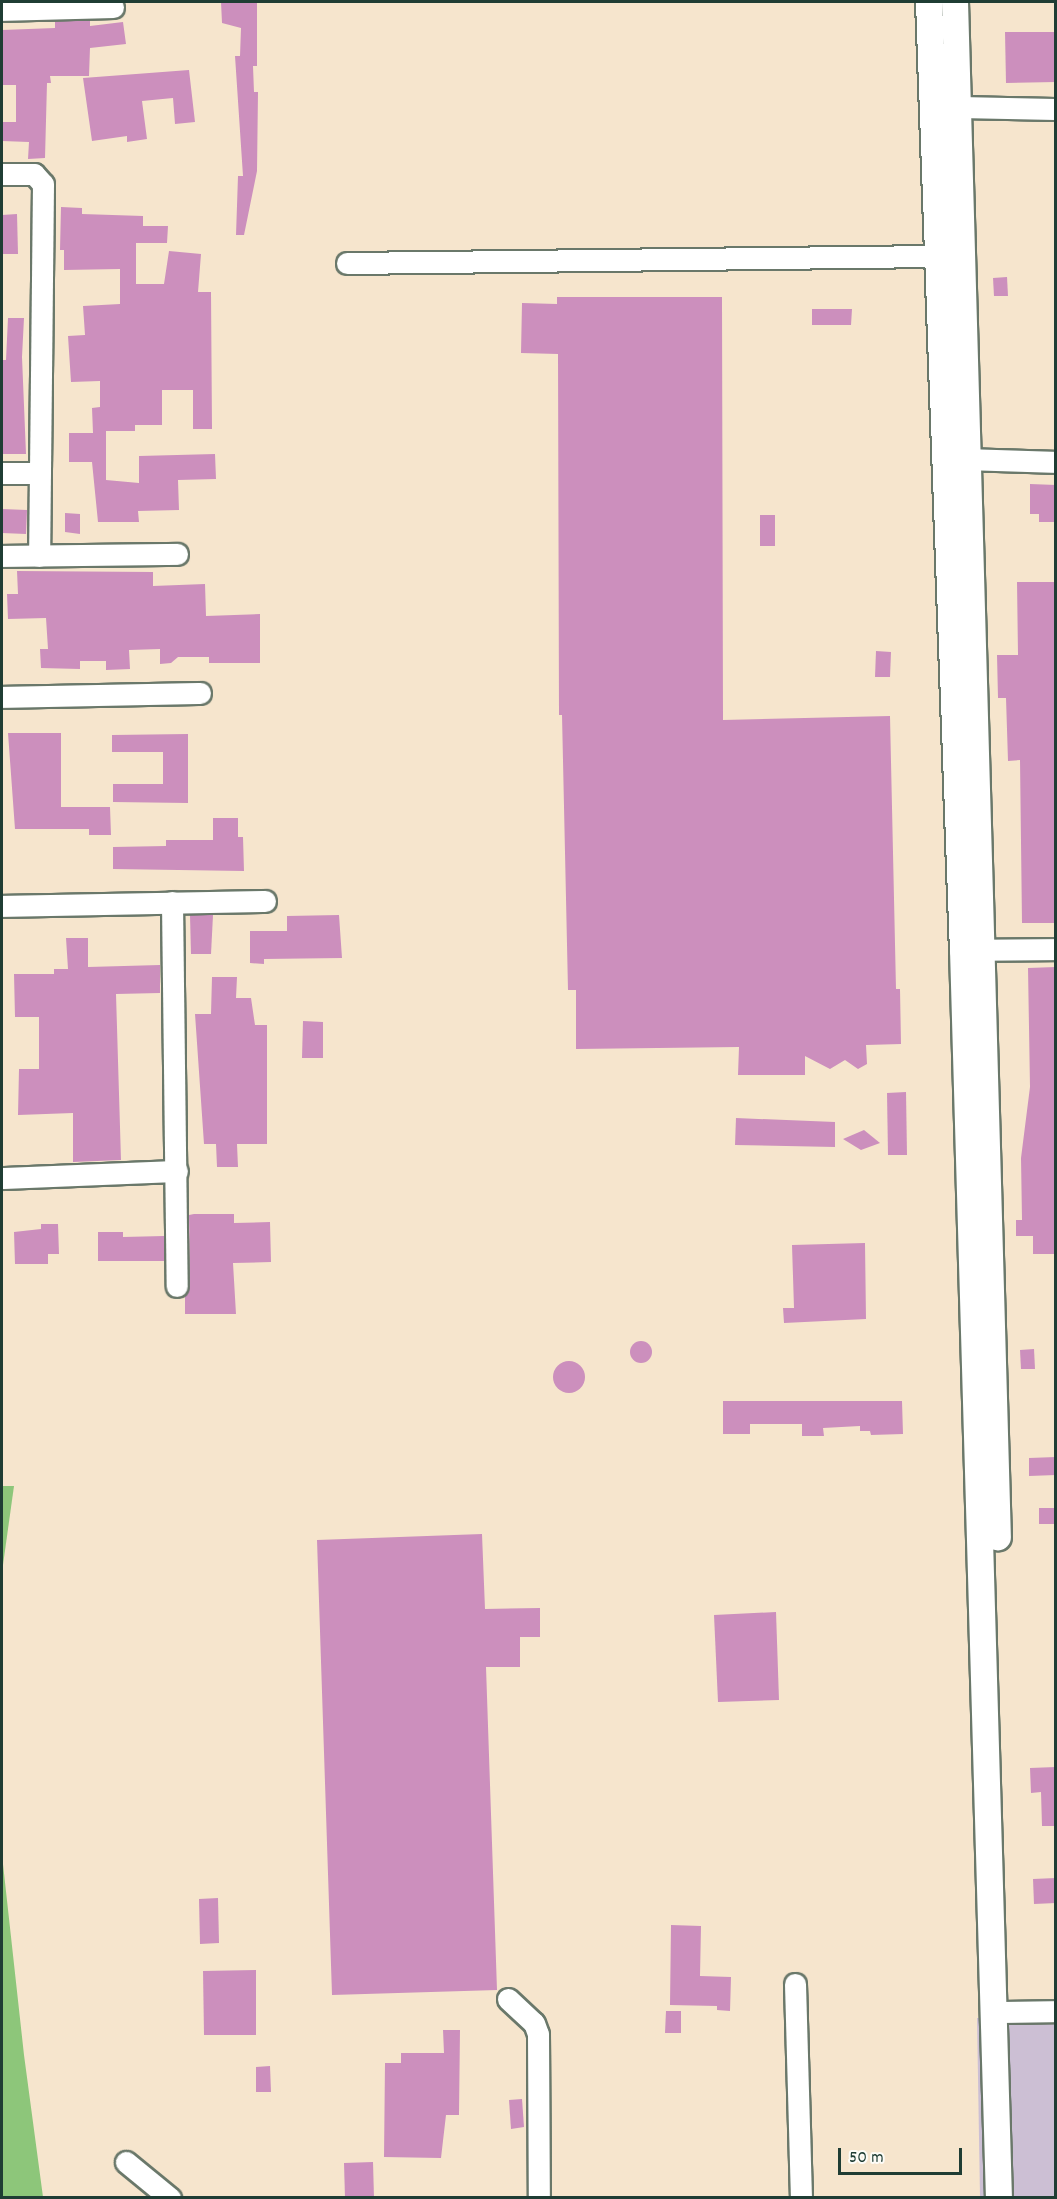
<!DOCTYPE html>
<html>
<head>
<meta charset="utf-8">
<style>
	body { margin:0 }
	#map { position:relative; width:1057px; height:2199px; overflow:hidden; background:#f6e5cd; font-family:Dekko,sans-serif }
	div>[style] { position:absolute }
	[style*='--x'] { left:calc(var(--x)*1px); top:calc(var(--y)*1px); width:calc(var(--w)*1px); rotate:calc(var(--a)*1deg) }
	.industrial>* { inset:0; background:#ccbfd4 }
	.green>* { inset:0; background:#8dc67a }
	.building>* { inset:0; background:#cc8fbd }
	.round { border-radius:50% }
	.roads { filter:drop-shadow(2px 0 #6a786a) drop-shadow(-2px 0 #6a786a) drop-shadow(0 2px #6a786a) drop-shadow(0 -2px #6a786a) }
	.minor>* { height:21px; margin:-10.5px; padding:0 10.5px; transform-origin:10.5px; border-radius:10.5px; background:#fff }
	.major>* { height:26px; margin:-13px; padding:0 13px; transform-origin:13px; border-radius:13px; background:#fff }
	span { translate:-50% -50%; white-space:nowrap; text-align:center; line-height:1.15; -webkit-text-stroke:5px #fdfcf7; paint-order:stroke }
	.frame { position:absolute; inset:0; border:3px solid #1f3d34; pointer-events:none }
	.scale { position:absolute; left:838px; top:2148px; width:124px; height:27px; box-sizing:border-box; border:3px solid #1f3d34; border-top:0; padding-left:8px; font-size:18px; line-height:21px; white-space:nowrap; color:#1f3d34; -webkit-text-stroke:4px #fdfcf7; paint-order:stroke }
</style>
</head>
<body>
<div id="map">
	<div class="industrial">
		<div style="clip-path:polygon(1055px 2017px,1055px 2197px,980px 2197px,977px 2018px)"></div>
	</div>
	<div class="green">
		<div style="clip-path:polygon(2px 1486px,14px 1486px,2px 1572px)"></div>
		<div style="clip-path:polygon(2px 1855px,24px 2055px,43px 2197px,2px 2197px)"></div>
	</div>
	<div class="building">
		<div style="clip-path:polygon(221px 2px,257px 2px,257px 66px,253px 66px,254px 92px,258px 92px,257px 171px,244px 235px,236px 235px,238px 176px,243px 176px,235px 56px,240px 56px,241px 28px,222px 23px)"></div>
		<div style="clip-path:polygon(90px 20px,90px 26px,123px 22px,126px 44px,90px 48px,89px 76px,50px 76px,51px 83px,47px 83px,45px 158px,28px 159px,29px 142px,2px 141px,2px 122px,16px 122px,16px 85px,2px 85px,2px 30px,55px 28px,55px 21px)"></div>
		<div style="clip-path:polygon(1005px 32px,1056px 32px,1056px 82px,1006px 83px)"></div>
		<div style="clip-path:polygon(189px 70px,195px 122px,175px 124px,173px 98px,142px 101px,147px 139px,127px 142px,127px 136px,92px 141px,83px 78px)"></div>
		<div style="clip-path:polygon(61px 207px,82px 208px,82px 214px,143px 216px,143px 226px,168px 226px,167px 243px,136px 243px,136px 284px,164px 284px,169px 251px,201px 254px,198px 292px,211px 292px,212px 429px,193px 429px,193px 390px,162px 390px,162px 425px,135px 425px,135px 431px,106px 431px,106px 480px,139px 483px,139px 456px,215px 454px,216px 479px,178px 480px,179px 510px,138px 511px,139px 522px,98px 522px,92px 462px,69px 462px,69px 433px,93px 433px,92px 408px,100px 407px,100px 381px,71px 382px,68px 336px,85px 335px,83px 306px,120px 304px,120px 269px,64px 270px,64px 250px,60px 250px)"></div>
		<div style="clip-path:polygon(17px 214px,18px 254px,2px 254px,2px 215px)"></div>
		<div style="clip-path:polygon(1007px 277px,1008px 296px,994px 296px,993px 278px)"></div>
		<div style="clip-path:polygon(557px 297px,722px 297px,723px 720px,890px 716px,896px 989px,900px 989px,901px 1044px,866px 1045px,867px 1064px,858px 1069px,845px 1060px,830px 1069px,805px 1056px,805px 1075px,738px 1075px,739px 1047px,576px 1049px,576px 990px,568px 990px,562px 715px,559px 715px,558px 354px,521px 353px,522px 303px,557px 304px)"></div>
		<div style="clip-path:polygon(812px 309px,852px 309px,851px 325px,812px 325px)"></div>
		<div style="clip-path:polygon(8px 318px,24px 318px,22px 357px,26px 454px,2px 454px,2px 360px,6px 360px)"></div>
		<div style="clip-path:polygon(1030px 484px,1056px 485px,1055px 522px,1039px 522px,1039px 514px,1030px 514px)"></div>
		<div style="clip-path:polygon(2px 509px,27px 510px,26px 534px,2px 533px)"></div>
		<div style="clip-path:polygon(65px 513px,80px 514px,80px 534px,65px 532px)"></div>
		<div style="clip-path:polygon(760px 515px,775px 515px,775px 546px,760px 546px)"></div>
		<div style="clip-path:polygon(17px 571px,153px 572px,153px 586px,205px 584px,206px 616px,260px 614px,260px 663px,209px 663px,209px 657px,178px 657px,171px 663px,160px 664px,160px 649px,129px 650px,130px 669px,106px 670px,106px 661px,80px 661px,80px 669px,41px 668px,40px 649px,48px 649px,46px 618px,8px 619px,7px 594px,18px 594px)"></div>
		<div style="clip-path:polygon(1017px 582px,1056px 582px,1056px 923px,1022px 923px,1020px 760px,1008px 761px,1006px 698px,998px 698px,997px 655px,1018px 655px)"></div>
		<div style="clip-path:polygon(876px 651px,891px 652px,890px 677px,875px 677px)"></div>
		<div style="clip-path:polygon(8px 733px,61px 733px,61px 807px,110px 807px,111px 835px,89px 835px,89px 829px,15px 829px)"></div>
		<div style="clip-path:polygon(188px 734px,188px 803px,113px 802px,113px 784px,163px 784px,163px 752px,112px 752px,112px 735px)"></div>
		<div style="clip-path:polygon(213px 818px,238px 818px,238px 837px,243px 837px,244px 871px,113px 869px,113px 847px,166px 846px,166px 840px,213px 840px)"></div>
		<div style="clip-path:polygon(190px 915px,213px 915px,211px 954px,191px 954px)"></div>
		<div style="clip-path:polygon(339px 915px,342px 958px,264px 959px,264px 964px,250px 963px,250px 931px,287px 931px,287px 916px)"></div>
		<div style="clip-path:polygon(66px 938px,88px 938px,88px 967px,160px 965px,160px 993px,116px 994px,121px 1160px,73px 1162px,73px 1113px,18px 1115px,19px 1069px,39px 1069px,39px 1017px,15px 1017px,14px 974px,54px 974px,54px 969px,68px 969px)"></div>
		<div style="clip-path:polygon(1056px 967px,1056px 1254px,1033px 1254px,1033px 1236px,1016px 1236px,1016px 1220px,1022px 1220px,1021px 1158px,1030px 1087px,1028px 968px)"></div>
		<div style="clip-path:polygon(212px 977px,237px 977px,236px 998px,251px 998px,255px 1025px,267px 1025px,267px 1144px,237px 1144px,238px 1167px,217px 1167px,216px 1144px,204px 1144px,195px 1014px,211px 1014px)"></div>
		<div style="clip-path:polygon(303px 1021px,323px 1022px,323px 1058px,302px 1058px)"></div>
		<div style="clip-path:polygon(906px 1092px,907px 1155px,888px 1155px,887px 1093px)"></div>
		<div style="clip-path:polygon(736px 1118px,835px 1122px,835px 1147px,735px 1145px)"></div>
		<div style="clip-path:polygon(864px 1130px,880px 1143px,861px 1150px,843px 1139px)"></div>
		<div style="clip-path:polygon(194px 1214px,234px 1214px,234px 1223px,270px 1222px,271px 1262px,233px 1263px,236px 1314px,185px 1314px,185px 1296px,190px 1286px,189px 1215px)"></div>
		<div style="clip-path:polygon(41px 1224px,58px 1224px,59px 1254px,48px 1254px,48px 1264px,15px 1264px,14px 1232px,41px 1229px)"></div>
		<div style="clip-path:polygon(98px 1232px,123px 1232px,123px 1237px,164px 1236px,164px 1261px,98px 1261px)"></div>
		<div style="clip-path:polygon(865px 1243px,866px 1319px,784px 1323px,783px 1308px,794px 1308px,792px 1245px)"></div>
		<div class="round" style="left:630px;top:1341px;width:22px;height:22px"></div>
		<div style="clip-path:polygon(1034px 1349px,1035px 1369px,1021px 1369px,1020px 1350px)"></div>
		<div class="round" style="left:553px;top:1361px;width:32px;height:32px"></div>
		<div style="clip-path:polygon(723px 1401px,902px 1401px,903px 1434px,871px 1435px,870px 1431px,860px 1431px,860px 1426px,823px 1428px,824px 1436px,802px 1436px,802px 1424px,750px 1424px,750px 1434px,723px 1434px)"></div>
		<div style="clip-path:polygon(1056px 1457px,1056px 1475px,1029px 1476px,1029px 1458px)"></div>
		<div style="clip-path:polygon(1039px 1508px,1056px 1508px,1056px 1524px,1039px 1524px)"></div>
		<div style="clip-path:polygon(482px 1534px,485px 1609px,540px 1608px,540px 1637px,520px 1637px,520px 1667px,486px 1667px,497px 1990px,332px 1995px,317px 1540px)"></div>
		<div style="clip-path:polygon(776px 1612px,779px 1700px,718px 1702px,714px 1615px)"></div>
		<div style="clip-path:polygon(1056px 1767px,1056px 1826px,1042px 1826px,1041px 1792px,1031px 1793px,1030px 1768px)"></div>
		<div style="clip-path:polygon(1056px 1878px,1056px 1903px,1034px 1904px,1033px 1879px)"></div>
		<div style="clip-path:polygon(218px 1898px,219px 1943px,200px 1944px,199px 1899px)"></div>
		<div style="clip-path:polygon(671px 1925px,701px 1926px,700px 1976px,731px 1977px,730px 2011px,717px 2010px,717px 2006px,670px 2005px)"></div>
		<div style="clip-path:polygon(256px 1970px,256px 2035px,204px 2035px,203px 1971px)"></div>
		<div style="clip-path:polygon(666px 2011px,681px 2011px,681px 2033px,665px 2033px)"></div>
		<div style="clip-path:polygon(443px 2030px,460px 2030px,459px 2115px,446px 2115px,441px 2158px,384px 2157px,385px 2063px,401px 2063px,401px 2053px,444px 2053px)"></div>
		<div style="clip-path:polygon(270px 2066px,271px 2092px,256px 2092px,256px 2067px)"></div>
		<div style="clip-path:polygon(522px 2099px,524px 2127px,511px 2129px,509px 2100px)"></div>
		<div style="clip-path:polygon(373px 2162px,374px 2198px,345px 2198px,344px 2163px)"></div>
	</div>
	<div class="roads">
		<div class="minor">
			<div style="--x:2;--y:10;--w:111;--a:-1.5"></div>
			<div style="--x:958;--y:107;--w:98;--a:1.2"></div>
			<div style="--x:2;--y:174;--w:32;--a:0"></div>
			<div style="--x:34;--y:174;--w:13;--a:48"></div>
			<div style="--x:43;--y:184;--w:372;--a:90.6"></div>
			<div style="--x:347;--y:263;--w:590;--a:-0.68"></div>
			<div style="--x:967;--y:459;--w:89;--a:1.9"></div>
			<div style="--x:2;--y:473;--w:38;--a:0"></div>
			<div style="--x:2;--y:556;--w:175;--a:-0.7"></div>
			<div style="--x:2;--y:697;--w:198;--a:-1.2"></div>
			<div style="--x:172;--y:902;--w:384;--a:89.3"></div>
			<div style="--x:2;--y:906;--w:263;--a:-1.1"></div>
			<div style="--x:966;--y:950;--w:90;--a:-0.6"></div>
			<div style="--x:2;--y:1178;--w:175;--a:-2.3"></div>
			<div style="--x:795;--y:1984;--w:214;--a:88.4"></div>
			<div style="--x:508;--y:1999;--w:35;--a:43"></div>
			<div style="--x:534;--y:2023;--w:12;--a:70"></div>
			<div style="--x:538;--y:2034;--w:164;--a:89.7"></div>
			<div style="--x:995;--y:2012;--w:61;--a:-0.9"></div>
			<div style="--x:126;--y:2162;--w:57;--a:39.3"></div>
		</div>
		<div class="major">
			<div style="--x:929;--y:2;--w:949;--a:87.95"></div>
			<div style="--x:963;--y:950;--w:1249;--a:88.35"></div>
			<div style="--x:955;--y:2;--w:1536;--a:88.4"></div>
		</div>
	</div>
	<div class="frame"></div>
	<div class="scale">50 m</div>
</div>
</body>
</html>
